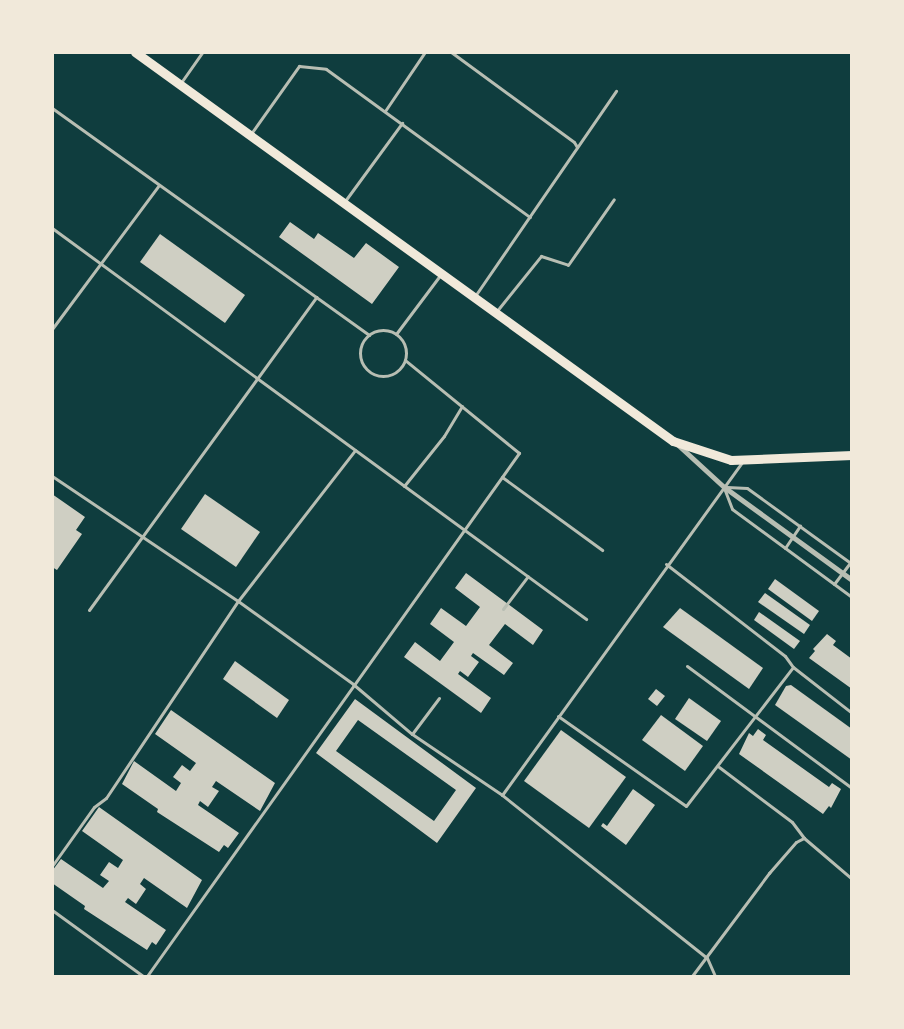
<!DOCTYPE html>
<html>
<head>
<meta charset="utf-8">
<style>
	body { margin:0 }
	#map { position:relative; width:904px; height:1029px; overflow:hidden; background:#0f3d3e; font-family:"Exo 2",sans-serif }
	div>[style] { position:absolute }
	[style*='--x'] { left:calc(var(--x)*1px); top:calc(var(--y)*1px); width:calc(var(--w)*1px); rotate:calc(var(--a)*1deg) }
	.building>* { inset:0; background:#cfcfc3 }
	.service>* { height:3px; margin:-1.5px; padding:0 1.5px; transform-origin:1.5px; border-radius:1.5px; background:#b8beb3 }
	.service>.ring { margin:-1.5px; padding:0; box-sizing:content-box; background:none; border:3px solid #b8beb3; border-radius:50% }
	.minor>* { height:5px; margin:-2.5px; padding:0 2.5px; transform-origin:2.5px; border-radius:2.5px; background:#b8beb3 }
	.primary>* { height:9px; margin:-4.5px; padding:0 4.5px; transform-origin:4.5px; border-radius:4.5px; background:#f1e9da }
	span { translate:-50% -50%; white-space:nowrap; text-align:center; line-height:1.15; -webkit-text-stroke:5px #f1e9da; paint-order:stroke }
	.frame { position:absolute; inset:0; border:54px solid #f1e9da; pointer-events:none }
</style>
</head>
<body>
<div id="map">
	<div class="building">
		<div style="clip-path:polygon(290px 222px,314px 239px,318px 233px,354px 258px,366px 243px,399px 267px,372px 304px,279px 237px)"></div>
		<div style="clip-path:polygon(160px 234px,245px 295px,225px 323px,140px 262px)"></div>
		<div style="clip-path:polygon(52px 494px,85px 517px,76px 530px,82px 534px,57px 570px,52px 567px)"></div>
		<div style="clip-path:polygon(205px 494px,260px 532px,236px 567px,181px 529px)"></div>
		<div style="clip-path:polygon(466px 573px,543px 630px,533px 645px,505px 624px,489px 645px,513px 663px,504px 675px,473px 653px,471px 656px,479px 662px,468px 677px,460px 671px,458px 674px,491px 698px,481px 713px,404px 657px,415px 642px,440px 661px,454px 642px,430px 624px,441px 608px,466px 626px,480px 607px,455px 588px)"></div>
		<div style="clip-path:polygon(775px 579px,819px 611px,812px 621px,768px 589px)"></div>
		<div style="clip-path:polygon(765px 593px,810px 625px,804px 634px,758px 602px)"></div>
		<div style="clip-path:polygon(680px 608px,763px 668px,749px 689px,663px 627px)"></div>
		<div style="clip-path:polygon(759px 612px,800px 641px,794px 649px,754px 620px)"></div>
		<div style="clip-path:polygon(827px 634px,836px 641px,833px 645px,852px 659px,852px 689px,809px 658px,815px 651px,813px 649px)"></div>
		<div style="clip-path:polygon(235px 661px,289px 700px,277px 718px,223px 679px)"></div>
		<div style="clip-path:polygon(791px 685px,852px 729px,852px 760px,775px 705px,786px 686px)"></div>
		<div style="clip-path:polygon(656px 689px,665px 696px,657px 706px,648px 699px)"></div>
		<div style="clip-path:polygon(689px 698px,721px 721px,707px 741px,675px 719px)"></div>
		<div style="clip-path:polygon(evenodd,355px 699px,476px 788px,437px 843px,316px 753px,355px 699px,358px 720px,456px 790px,434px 821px,336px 751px,358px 720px)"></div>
		<div style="clip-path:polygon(171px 710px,275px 783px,260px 811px,216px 781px,212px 787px,219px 791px,208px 807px,200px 801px,198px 805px,239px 833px,228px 848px,224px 845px,219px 852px,157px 812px,158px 809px,122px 784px,134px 761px,176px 791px,181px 783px,173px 777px,182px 765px,190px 771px,196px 763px,155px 734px)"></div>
		<div style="clip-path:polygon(661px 715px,703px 746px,685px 771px,642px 740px)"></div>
		<div style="clip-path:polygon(758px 729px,766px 735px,763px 740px,829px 787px,832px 783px,841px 789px,831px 808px,829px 806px,823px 814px,739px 754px,749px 733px,753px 736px)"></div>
		<div style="clip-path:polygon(561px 730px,626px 777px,589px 828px,524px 781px)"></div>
		<div style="clip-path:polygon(633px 789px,655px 805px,626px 845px,601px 826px,603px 823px,607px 826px)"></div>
		<div style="clip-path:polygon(99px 807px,202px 880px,187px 908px,144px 878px,140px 884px,146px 889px,136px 904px,128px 898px,125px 902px,166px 930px,156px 945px,152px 942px,147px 950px,84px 909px,85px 906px,52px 883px,52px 871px,61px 859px,103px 888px,109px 881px,100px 875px,109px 862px,118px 868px,123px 860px,82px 831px)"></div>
	</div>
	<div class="service">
		<div style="--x:451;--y:52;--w:152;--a:36.2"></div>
		<div style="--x:574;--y:142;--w:6;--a:59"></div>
		<div style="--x:180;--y:84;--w:39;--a:-55"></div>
		<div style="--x:52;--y:108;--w:390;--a:35.6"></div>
		<div style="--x:385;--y:111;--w:71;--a:-55.9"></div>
		<div style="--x:250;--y:135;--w:85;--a:-54.6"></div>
		<div style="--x:299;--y:66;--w:27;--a:6"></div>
		<div style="--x:326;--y:69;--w:252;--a:36"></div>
		<div style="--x:345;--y:201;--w:97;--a:-53.8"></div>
		<div style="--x:52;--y:228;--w:662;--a:36.21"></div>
		<div style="--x:475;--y:296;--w:249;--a:-55.5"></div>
		<div style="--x:496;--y:312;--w:72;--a:-51.2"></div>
		<div style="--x:541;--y:256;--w:28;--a:18"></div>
		<div style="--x:568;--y:265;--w:80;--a:-55.1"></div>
		<div style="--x:52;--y:329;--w:179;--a:-53.4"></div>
		<div class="ring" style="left:360px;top:330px;width:43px;height:43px"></div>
		<div style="--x:396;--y:334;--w:75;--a:-53.1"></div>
		<div style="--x:52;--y:476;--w:224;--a:33.9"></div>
		<div style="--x:238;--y:601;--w:142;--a:35.8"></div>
		<div style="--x:353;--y:684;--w:77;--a:40.3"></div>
		<div style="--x:412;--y:734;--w:109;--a:34.1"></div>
		<div style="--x:502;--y:477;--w:124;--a:36.1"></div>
		<div style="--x:404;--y:486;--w:64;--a:-51.3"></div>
		<div style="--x:444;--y:436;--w:35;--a:-59"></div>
		<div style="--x:727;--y:487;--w:20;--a:3"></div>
		<div style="--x:747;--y:488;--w:130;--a:35.9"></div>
		<div style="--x:724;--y:488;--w:22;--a:69"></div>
		<div style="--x:732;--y:509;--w:149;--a:36.3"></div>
		<div style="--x:785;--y:548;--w:27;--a:-56"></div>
		<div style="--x:666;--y:564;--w:150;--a:37.7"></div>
		<div style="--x:785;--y:656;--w:14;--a:54"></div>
		<div style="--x:793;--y:667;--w:75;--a:37.9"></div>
		<div style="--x:834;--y:584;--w:26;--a:-53"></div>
		<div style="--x:503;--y:609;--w:41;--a:-52.9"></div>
		<div style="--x:89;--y:610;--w:387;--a:-54"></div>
		<div style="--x:687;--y:666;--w:205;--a:36.5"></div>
		<div style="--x:558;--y:716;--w:156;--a:35.1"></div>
		<div style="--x:686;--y:806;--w:175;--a:-52.4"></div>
		<div style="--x:412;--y:734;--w:45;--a:-53.1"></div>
		<div style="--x:719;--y:767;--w:91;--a:37"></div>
		<div style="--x:792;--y:822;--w:20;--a:53"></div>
		<div style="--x:804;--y:838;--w:63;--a:40.5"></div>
		<div style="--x:52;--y:866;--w:72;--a:-54.6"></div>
		<div style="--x:94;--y:807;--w:15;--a:-37"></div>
		<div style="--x:106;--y:798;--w:237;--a:-56.2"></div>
		<div style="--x:238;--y:601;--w:191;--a:-52.2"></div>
		<div style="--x:52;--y:910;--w:112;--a:36"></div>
		<div style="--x:147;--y:976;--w:642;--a:-54.58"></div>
		<div style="--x:519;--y:453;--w:147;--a:-140.8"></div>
		<div style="--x:692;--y:976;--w:129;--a:-53.2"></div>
		<div style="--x:769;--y:873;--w:41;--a:-48.9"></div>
		<div style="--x:796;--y:842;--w:9;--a:-27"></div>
		<div style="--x:715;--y:976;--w:20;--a:-114"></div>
		<div style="--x:707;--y:958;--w:262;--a:-141.5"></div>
		<div style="--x:502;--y:795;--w:412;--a:-54.2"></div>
	</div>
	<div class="minor">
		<div style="--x:677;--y:444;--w:64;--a:42.5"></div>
		<div style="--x:724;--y:487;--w:158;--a:36"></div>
	</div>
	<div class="primary">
		<div style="--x:135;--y:52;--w:664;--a:35.87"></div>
		<div style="--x:673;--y:441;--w:61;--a:18.1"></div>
		<div style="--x:731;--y:460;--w:121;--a:-2.4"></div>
	</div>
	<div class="frame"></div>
</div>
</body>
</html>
